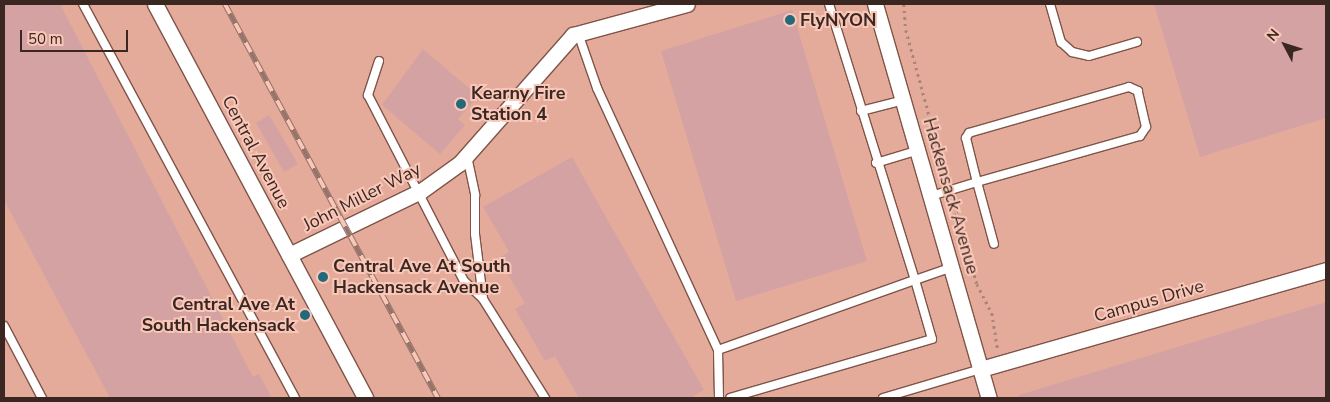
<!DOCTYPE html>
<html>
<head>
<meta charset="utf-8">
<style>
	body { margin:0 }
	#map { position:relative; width:1330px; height:402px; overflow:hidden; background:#ebbaab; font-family:"Nunito Sans",sans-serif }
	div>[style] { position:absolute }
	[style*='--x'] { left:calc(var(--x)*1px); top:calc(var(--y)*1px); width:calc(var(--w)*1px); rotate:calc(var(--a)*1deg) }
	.built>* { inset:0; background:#e4ab9b }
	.building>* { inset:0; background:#d5a2a3 }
	.path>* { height:2.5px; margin-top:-1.25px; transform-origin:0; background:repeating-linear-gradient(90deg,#aa8479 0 2.5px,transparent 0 6.5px) }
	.roads { filter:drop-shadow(1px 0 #7f5448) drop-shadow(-1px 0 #7f5448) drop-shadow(0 1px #7f5448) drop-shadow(0 -1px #7f5448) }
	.service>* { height:8px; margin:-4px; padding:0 4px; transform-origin:4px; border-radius:4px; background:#fff }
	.minor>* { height:15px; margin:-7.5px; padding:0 7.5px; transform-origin:7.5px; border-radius:7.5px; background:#fff }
	.rail>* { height:5.5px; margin-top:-2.75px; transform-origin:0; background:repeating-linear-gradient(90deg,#f9c7b8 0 11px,#967469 0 22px); box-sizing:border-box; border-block:1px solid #967469 }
	.dots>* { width:14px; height:14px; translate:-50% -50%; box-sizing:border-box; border:2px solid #f9c7b8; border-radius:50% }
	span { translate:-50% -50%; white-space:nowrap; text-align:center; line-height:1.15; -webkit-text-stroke:4px #f9c7b8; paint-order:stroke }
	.poi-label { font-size:18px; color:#3a2721; font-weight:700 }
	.left { translate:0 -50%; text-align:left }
	.right { translate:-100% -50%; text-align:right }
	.street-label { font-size:18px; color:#3a2721 }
	.frame { position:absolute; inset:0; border:5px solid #3a2721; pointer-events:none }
	.north { position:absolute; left:1260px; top:20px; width:50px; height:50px; -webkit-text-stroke:4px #f9c7b8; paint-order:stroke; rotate:310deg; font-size:14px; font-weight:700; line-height:20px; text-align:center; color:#3a2721 }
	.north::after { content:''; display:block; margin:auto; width:18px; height:22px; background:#3a2721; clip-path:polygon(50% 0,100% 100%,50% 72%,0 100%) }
	.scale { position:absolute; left:20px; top:30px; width:108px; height:22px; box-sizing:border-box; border:2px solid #3a2721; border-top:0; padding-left:6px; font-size:15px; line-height:18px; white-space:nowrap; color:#3a2721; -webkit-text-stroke:4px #f9c7b8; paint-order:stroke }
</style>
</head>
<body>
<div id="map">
	<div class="built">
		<div style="clip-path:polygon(4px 4px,1326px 4px,1326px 398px,4px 398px)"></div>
	</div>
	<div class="building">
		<div style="clip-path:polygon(4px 4px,60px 4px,253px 377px,259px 374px,272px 398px,110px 398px,4px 200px)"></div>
		<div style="clip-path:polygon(1154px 4px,1326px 4px,1326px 118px,1200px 157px)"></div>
		<div style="clip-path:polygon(792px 10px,867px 261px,736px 301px,661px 51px)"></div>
		<div style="clip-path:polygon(423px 49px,478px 96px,458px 119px,465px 125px,440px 154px,382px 105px)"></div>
		<div style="clip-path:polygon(269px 115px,298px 164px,284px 172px,256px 123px)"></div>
		<div style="clip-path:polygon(572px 157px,704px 390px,690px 398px,579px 398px,555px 356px,545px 361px,515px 309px,525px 303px,498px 258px,509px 252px,483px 207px)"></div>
		<div style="clip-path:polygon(1326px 302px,1326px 398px,1019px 398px,1019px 395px)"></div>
	</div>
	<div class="path">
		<div style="--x:904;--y:4;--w:26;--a:86"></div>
		<div style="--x:906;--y:30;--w:156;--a:74.8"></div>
		<div style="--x:953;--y:200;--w:87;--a:74.1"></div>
		<div style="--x:977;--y:284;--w:33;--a:63"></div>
		<div style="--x:992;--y:313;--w:37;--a:81"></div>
	</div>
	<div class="roads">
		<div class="service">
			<div style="--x:83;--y:4;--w:447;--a:61.7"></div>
			<div style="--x:829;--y:4;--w:289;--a:72.7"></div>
			<div style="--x:915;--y:280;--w:39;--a:-19"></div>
			<div style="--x:1050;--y:4;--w:40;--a:74"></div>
			<div style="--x:1061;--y:42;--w:15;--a:42"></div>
			<div style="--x:1072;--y:52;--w:17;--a:13"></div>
			<div style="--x:1089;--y:56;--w:50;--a:-16.3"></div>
			<div style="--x:578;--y:33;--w:58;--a:70.9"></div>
			<div style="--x:597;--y:88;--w:289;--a:65.2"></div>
			<div style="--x:718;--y:350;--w:48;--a:88.8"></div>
			<div style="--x:379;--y:61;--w:36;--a:108"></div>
			<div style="--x:368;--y:95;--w:209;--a:62.7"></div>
			<div style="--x:464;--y:281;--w:26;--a:43"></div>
			<div style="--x:861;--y:111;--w:44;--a:-14.3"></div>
			<div style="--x:467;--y:156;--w:40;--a:78"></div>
			<div style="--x:475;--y:195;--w:39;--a:90"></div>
			<div style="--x:475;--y:234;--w:65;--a:83"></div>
			<div style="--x:483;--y:299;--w:117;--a:57.9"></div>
			<div style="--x:876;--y:163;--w:45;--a:-16.8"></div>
			<div style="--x:931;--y:196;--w:48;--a:-16.9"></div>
			<div style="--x:977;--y:182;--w:169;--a:-15.8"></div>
			<div style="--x:1140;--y:136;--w:11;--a:-56"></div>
			<div style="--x:1146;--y:127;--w:37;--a:-103"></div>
			<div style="--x:1138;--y:91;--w:10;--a:-156"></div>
			<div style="--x:1129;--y:87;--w:166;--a:164"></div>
			<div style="--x:969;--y:133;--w:6;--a:121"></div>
			<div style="--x:966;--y:138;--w:45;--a:76"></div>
			<div style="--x:977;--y:182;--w:64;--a:74.7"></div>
			<div style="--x:4;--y:326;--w:81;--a:62.2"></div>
			<div style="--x:718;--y:350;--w:209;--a:-19.6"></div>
			<div style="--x:915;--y:280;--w:61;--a:73.9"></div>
			<div style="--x:932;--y:339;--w:210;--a:163.7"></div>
			<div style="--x:883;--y:398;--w:102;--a:-16.5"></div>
		</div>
		<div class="minor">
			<div style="--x:155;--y:4;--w:446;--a:61.9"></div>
			<div style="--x:875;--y:4;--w:410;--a:73.9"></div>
			<div style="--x:289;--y:255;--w:147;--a:-25.9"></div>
			<div style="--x:421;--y:191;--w:48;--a:-35.7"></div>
			<div style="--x:460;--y:163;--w:171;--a:-48.6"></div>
			<div style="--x:573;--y:35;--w:118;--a:-15.2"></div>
			<div style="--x:981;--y:369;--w:359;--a:-16"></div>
		</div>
	</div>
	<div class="rail">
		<div style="--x:225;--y:4;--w:448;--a:61.6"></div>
	</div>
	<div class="dots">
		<div style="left:790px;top:20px;background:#246979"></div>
		<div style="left:461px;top:104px;background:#246979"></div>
		<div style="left:323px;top:277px;background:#246979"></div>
		<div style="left:305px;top:315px;background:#246979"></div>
	</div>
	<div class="poi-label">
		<span class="left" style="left:800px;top:20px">FlyNYON</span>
		<span class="left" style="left:471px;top:104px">Kearny Fire<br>Station 4</span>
		<span class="left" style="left:333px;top:277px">Central Ave At South<br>Hackensack Avenue</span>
		<span class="right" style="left:295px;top:315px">Central Ave At<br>South Hackensack</span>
	</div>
	<div class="street-label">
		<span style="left:256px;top:152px;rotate:62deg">Central Avenue</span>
		<span style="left:951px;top:196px;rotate:74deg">Hackensack Avenue</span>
		<span style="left:362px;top:197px;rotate:-27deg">John Miller Way</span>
		<span style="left:1149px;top:301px;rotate:-16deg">Campus Drive</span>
	</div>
	<div class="frame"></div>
	<div class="north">N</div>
	<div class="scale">50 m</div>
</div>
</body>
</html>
